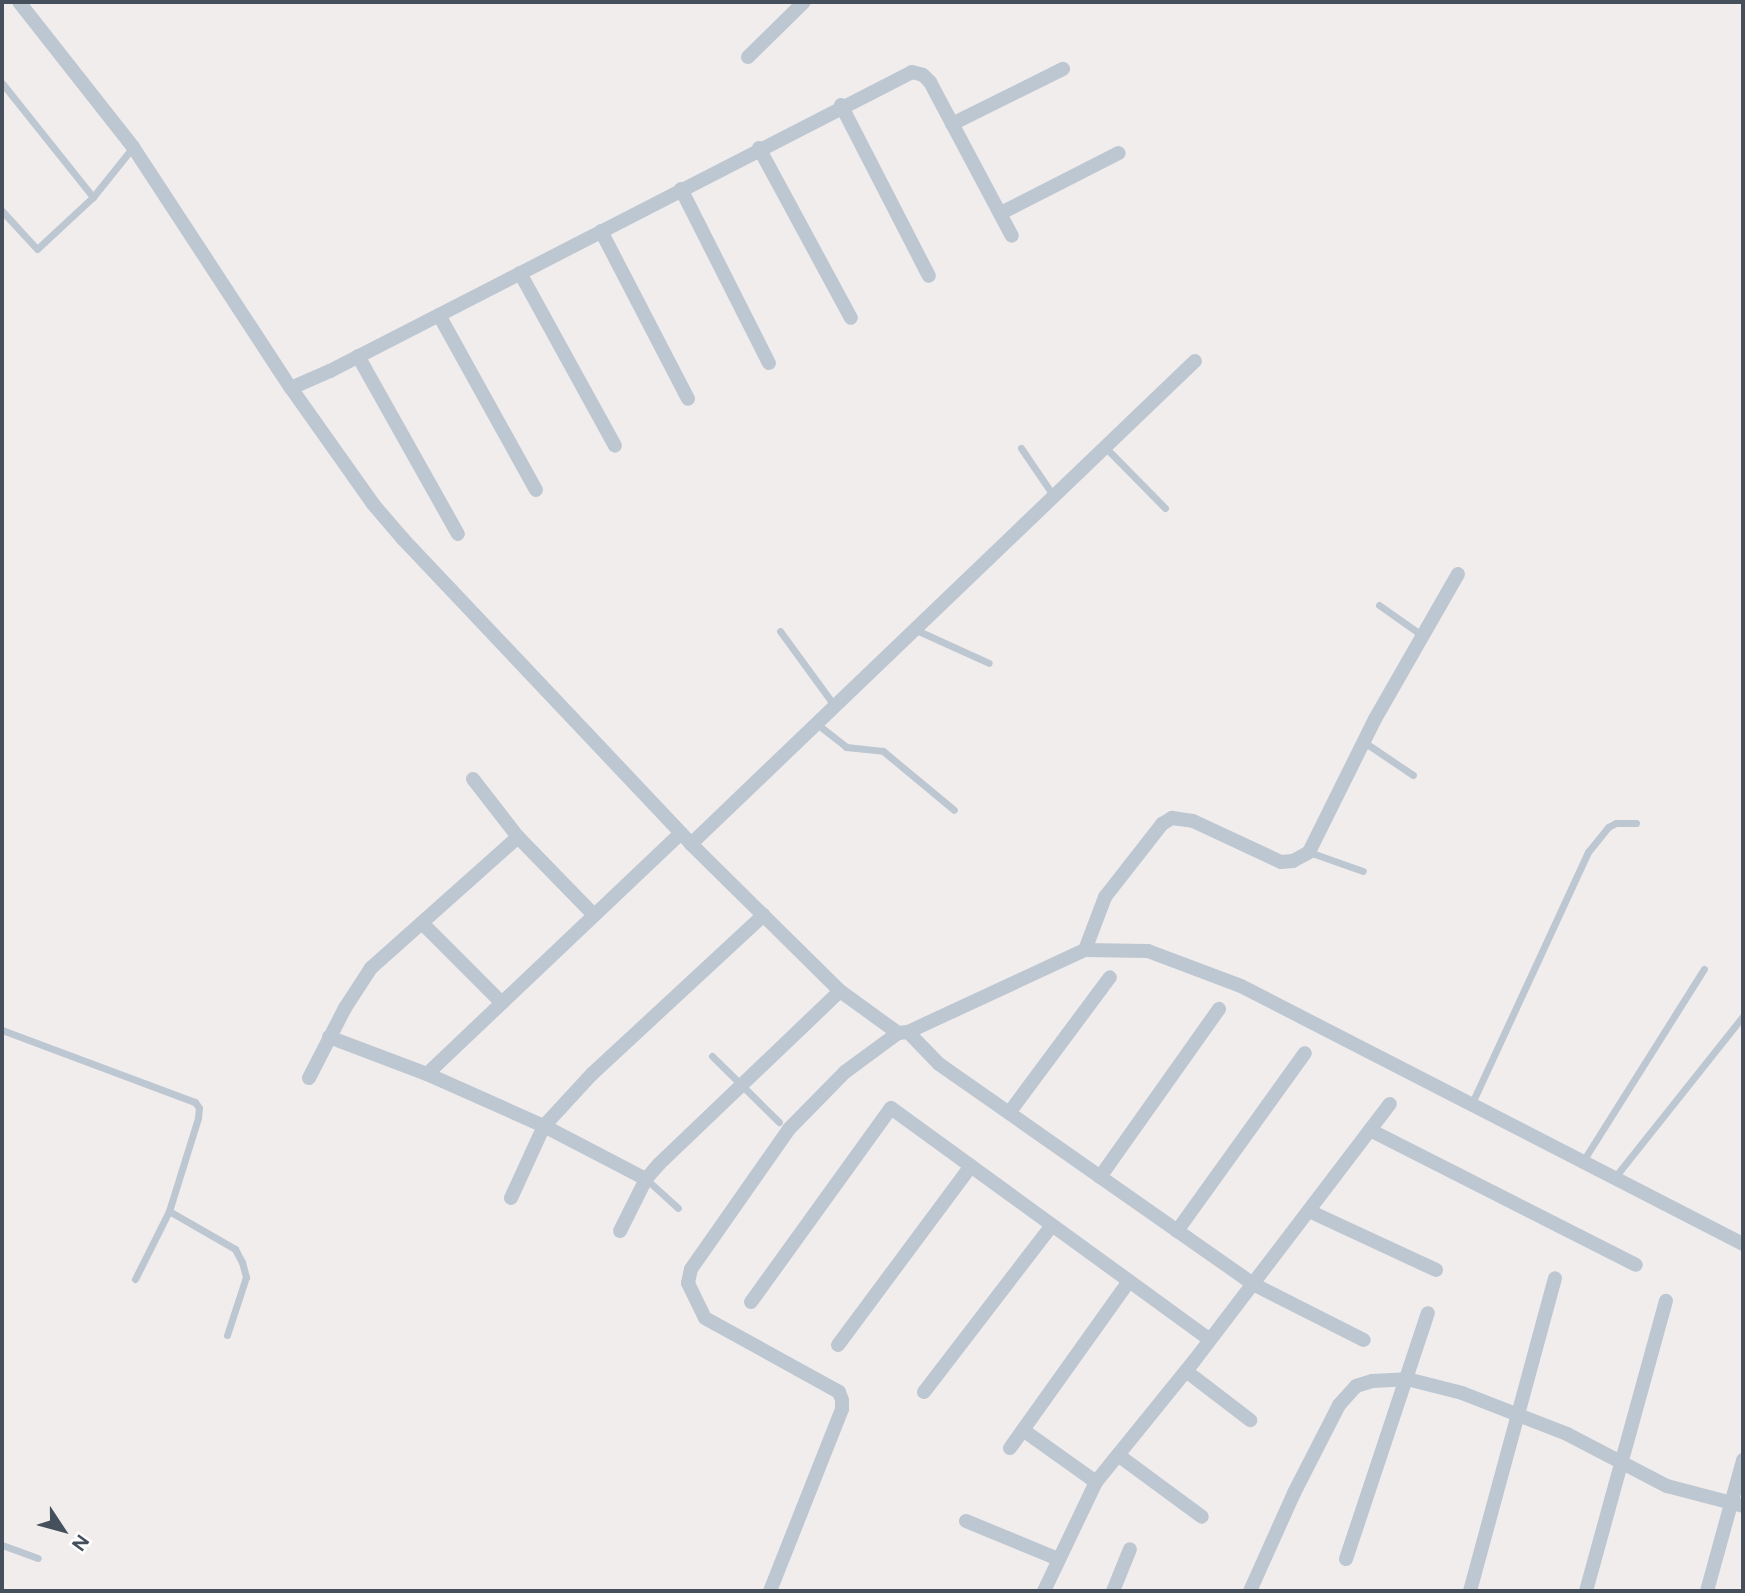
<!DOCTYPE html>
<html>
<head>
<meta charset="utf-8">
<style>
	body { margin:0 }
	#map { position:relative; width:1745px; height:1593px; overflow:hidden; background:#f1eded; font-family:Figtree,sans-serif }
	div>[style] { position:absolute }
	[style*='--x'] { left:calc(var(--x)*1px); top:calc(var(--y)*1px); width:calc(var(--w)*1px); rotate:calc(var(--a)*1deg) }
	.service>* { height:7px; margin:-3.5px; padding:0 3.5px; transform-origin:3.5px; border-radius:3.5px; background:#bdc7d1 }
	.minor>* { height:14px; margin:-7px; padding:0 7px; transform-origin:7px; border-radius:7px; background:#bdc7d1 }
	span { translate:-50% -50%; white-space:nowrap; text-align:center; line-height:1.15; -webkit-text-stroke:7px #fff; paint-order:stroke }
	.frame { position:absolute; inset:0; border:4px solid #45505c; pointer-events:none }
	.north { position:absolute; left:28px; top:1495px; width:70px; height:70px; -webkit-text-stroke:5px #fff; paint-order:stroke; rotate:126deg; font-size:19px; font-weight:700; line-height:28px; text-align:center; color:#45505c }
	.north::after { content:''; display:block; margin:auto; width:24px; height:32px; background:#45505c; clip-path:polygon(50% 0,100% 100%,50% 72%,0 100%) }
</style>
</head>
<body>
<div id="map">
	<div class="service">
		<div style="--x:2;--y:83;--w:146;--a:51.4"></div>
		<div style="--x:93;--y:197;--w:76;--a:137.1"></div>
		<div style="--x:37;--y:249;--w:52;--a:-132.6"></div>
		<div style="--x:93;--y:197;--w:64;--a:-51.3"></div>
		<div style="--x:1104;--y:446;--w:87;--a:45.5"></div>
		<div style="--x:1021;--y:448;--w:57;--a:55.8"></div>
		<div style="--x:1379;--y:605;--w:54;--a:35.2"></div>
		<div style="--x:914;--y:629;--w:82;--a:24.4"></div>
		<div style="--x:780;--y:631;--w:92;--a:53.9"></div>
		<div style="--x:817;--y:724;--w:37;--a:38"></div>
		<div style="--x:846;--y:747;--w:37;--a:6"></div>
		<div style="--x:883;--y:751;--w:92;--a:39.7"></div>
		<div style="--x:1364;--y:742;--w:59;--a:34"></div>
		<div style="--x:1309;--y:852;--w:57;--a:19.4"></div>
		<div style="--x:2;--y:1030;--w:206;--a:20.5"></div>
		<div style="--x:195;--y:1102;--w:7;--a:56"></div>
		<div style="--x:199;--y:1108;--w:10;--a:96"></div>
		<div style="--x:198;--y:1118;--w:97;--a:107.3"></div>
		<div style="--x:169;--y:1211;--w:76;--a:29.9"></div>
		<div style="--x:235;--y:1249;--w:15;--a:62"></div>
		<div style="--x:242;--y:1262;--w:16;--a:75"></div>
		<div style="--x:246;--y:1277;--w:61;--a:108.1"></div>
		<div style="--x:712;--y:1056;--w:94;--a:44.6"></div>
		<div style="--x:1472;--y:1103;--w:277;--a:-65.2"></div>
		<div style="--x:1588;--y:852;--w:32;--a:-51"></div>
		<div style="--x:1608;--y:827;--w:9;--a:-27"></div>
		<div style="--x:1616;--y:823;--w:20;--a:0"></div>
		<div style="--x:1583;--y:1161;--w:227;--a:-57.8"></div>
		<div style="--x:1615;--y:1177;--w:206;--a:-51.5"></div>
		<div style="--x:646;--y:1179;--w:43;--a:42.2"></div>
		<div style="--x:135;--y:1279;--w:76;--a:-63.4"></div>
		<div style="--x:2;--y:1545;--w:38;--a:20"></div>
	</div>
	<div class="minor">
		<div style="--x:19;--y:2;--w:184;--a:51.8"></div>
		<div style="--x:133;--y:147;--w:288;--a:56.8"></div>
		<div style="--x:291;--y:388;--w:142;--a:54.7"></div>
		<div style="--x:373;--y:504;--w:46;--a:49.4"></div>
		<div style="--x:403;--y:539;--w:419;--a:46.6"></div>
		<div style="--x:691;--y:844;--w:209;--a:44.6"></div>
		<div style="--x:840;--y:991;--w:72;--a:35.9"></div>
		<div style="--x:748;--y:57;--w:78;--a:-44.5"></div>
		<div style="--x:841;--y:105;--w:192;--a:62.8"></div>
		<div style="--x:952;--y:124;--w:124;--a:-26.4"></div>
		<div style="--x:759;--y:148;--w:193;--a:61.6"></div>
		<div style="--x:681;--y:189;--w:195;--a:63.2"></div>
		<div style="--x:1001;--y:213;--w:132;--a:-27"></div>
		<div style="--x:601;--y:231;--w:189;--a:62.6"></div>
		<div style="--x:520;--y:273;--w:197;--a:61.2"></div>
		<div style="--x:439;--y:315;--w:200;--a:61"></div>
		<div style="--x:358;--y:356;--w:204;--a:60.7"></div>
		<div style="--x:291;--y:388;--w:43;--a:-23.6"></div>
		<div style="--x:330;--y:371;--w:654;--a:-27.19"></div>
		<div style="--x:912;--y:72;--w:11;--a:15"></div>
		<div style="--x:923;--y:75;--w:10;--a:45"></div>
		<div style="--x:930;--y:82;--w:174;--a:62"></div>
		<div style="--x:473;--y:779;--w:73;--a:52.2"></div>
		<div style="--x:518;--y:837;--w:107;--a:45.8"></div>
		<div style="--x:691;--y:844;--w:698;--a:-43.78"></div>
		<div style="--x:422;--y:923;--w:112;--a:45"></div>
		<div style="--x:1085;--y:950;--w:57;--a:-69.3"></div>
		<div style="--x:1105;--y:897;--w:93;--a:-52"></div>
		<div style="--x:1162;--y:824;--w:12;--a:-31"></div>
		<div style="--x:1172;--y:818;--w:21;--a:8"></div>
		<div style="--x:1193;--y:821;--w:97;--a:25"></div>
		<div style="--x:1281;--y:862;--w:12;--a:-5"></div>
		<div style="--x:1293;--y:861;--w:18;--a:-29"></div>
		<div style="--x:1309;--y:852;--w:148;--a:-63.6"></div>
		<div style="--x:1375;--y:719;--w:167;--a:-60.2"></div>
		<div style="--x:908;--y:1032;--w:45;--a:45.9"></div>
		<div style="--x:939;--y:1064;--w:383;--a:35"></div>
		<div style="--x:1253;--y:1284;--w:124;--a:26.8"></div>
		<div style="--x:329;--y:1037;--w:105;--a:20.7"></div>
		<div style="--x:427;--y:1074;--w:128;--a:24"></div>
		<div style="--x:544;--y:1126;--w:115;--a:27.5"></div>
		<div style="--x:427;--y:1074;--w:350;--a:-43.5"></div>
		<div style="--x:309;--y:1078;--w:79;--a:-62.8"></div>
		<div style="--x:345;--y:1008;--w:48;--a:-57"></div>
		<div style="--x:371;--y:968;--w:197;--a:-41.7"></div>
		<div style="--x:1009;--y:1113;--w:169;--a:-53.4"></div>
		<div style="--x:1370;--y:1130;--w:298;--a:26.9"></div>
		<div style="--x:1100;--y:1177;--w:206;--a:-54.7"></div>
		<div style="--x:511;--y:1198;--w:79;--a:-65.4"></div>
		<div style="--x:544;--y:1126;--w:71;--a:-47.3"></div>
		<div style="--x:592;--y:1074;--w:234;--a:-42.8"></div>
		<div style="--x:1309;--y:1211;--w:140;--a:24.9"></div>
		<div style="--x:620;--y:1231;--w:58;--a:-63.4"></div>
		<div style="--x:646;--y:1179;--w:20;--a:-49"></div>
		<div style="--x:659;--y:1164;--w:250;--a:-43.7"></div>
		<div style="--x:1177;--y:1231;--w:219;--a:-54.3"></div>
		<div style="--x:751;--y:1302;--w:239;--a:-54.2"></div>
		<div style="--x:891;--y:1108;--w:394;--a:36"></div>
		<div style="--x:838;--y:1345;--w:223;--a:-53.4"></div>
		<div style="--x:1186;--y:1371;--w:81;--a:37.4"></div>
		<div style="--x:924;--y:1392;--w:210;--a:-52.5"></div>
		<div style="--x:1023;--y:1430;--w:90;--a:35.5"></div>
		<div style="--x:1010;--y:1448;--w:205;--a:-54.5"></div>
		<div style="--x:1118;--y:1455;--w:104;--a:36.4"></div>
		<div style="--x:966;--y:1521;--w:100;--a:22.4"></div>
		<div style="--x:1346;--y:1559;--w:259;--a:-71.6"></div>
		<div style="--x:770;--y:1591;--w:196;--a:-68.4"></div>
		<div style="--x:842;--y:1409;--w:9;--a:-90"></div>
		<div style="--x:842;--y:1400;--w:9;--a:-111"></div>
		<div style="--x:839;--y:1392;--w:153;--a:-151.1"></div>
		<div style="--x:705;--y:1318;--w:39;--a:-116"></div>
		<div style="--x:688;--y:1283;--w:14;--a:-78"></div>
		<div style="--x:691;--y:1269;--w:171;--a:-55"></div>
		<div style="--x:789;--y:1129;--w:80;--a:-45.5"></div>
		<div style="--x:845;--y:1072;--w:66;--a:-36.3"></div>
		<div style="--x:898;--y:1033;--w:10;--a:-6"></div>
		<div style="--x:908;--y:1032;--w:195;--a:-24.9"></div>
		<div style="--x:1085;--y:950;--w:63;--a:0.9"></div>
		<div style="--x:1148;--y:951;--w:99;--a:20.6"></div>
		<div style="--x:1241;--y:986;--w:564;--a:27.2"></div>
		<div style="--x:1044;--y:1591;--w:121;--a:-64.5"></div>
		<div style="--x:1096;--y:1482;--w:156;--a:-51"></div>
		<div style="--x:1194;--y:1361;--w:323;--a:-52.7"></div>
		<div style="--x:1113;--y:1591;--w:45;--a:-68"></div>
		<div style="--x:1250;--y:1591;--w:107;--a:-65.8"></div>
		<div style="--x:1294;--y:1493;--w:99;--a:-62.9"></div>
		<div style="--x:1339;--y:1405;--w:25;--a:-48"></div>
		<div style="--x:1356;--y:1386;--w:17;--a:-17"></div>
		<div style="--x:1372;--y:1381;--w:35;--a:-3"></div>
		<div style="--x:1407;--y:1379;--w:57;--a:14.3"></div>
		<div style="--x:1462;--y:1393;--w:113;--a:21.3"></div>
		<div style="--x:1567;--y:1434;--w:113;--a:27.5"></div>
		<div style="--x:1667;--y:1486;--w:79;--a:14.7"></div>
		<div style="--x:1470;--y:1591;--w:324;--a:-74.8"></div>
		<div style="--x:1586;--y:1591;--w:301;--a:-74.6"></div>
		<div style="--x:1707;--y:1591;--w:136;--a:-74.6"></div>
	</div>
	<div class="frame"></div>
	<div class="north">N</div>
</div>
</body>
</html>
